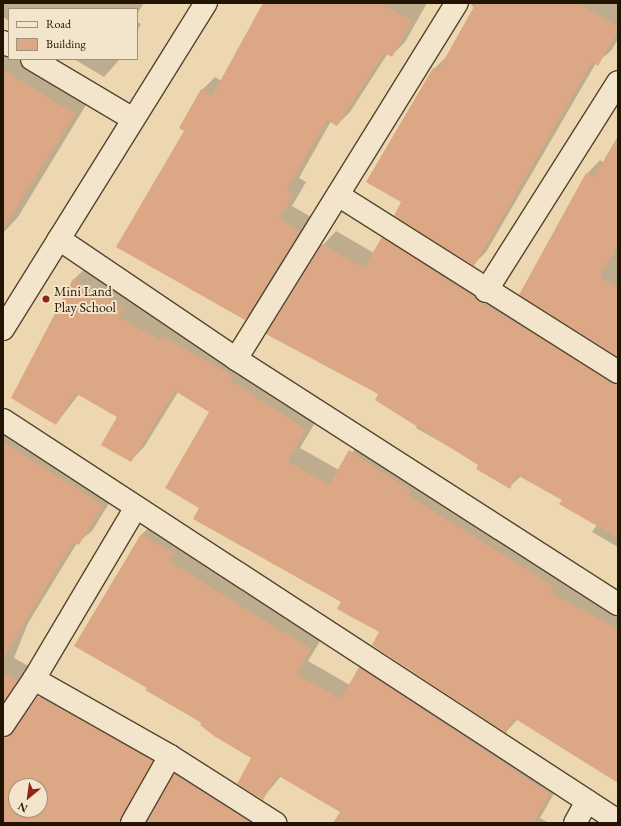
<!DOCTYPE html>
<html>
<head>
<meta charset="utf-8">
<style>
	body { margin:0 }
	#map { position:relative; width:621px; height:826px; overflow:hidden; background:#edd7b1; font-family:"EB Garamond",serif }
	div>[style] { position:absolute }
	[style*='--x'] { left:calc(var(--x)*1px); top:calc(var(--y)*1px); width:calc(var(--w)*1px); rotate:calc(var(--a)*1deg) }
	.shadow>* { inset:0; background:#0003 }
	.building>* { inset:0; background:#dba784 }
	.roads { filter:drop-shadow(1px 0 #55452e) drop-shadow(-1px 0 #55452e) drop-shadow(0 1px #55452e) drop-shadow(0 -1px #55452e) }
	.minor>* { height:22px; margin:-11px; padding:0 11px; transform-origin:11px; border-radius:11px; background:#f3e5cc }
	.dots>* { width:11px; height:11px; translate:-50% -50%; box-sizing:border-box; border:2px solid #f3e5cc; border-radius:50% }
	span { translate:-50% -50%; white-space:nowrap; text-align:center; line-height:1.15; -webkit-text-stroke:4px #f3e5cc; paint-order:stroke }
	.poi-label { font-size:14px; color:#221402 }
	.left { translate:0 -50%; text-align:left }
	.frame { position:absolute; inset:0; border:4px solid #221402; pointer-events:none }
	.legend { position:absolute; left:8px; top:8px; width:130px; height:52px; box-sizing:border-box; background:#f3e5cc; border:1px solid #9f917b; margin:0; padding:5px 7px; list-style:none; font-size:12px; color:#221402 }
	.legend li { display:flex; align-items:center; gap:8px; height:20px }
	.legend b { width:20px; border:1px solid #9f917b }
	.north { position:absolute; left:8px; top:778px; width:40px; height:40px; box-sizing:border-box; background:#f3e5cc; border:1px solid #9f917b; border-radius:50%; rotate:209deg; font-size:11px; font-weight:700; line-height:16px; text-align:center; color:#221402 }
	.north::after { content:''; display:block; margin:auto; width:14px; height:18px; background:#8f2418; clip-path:polygon(50% 0,100% 100%,50% 72%,0 100%) }
</style>
</head>
<body>
<div id="map">
	<div class="shadow">
		<div style="clip-path:polygon(3px 3px,144px 3px,137px 14px,137px 9px,9px 9px,9px 21px,3px 17px)"></div>
		<div style="clip-path:polygon(265px 3px,427px 3px,405px 42px,391px 56px,388px 53px,350px 112px,337px 125px,331px 121px,299px 178px,306px 182px,292px 206px,313px 218px,258px 306px,245px 319px,185px 131px,202px 90px,215px 77px,222px 81px)"></div>
		<div style="clip-path:polygon(471px 3px,618px 3px,618px 39px,611px 51px,596px 63px,486px 252px,473px 265px,403px 202px,434px 69px,447px 56px,474px 9px)"></div>
		<div style="clip-path:polygon(137px 22px,141px 24px,137px 31px)"></div>
		<div style="clip-path:polygon(3px 46px,9px 49px,9px 59px,24px 59px,89px 100px,18px 217px,4px 232px)"></div>
		<div style="clip-path:polygon(74px 59px,120px 59px,104px 77px)"></div>
		<div style="clip-path:polygon(618px 138px,618px 336px,520px 294px,587px 174px,600px 160px,604px 163px)"></div>
		<div style="clip-path:polygon(395px 225px,618px 372px,618px 547px,592px 532px,597px 525px,563px 500px,521px 476px,509px 487px,480px 464px,416px 428px,418px 424px,380px 393px,267px 334px,323px 245px,336px 231px,374px 253px)"></div>
		<div style="clip-path:polygon(88px 266px,137px 294px,132px 303px,319px 416px,300px 448px,339px 470px,364px 437px,618px 609px,618px 781px,518px 719px,506px 732px,342px 602px,200px 508px,211px 411px,178px 392px,144px 447px,130px 461px,119px 417px,79px 394px,56px 424px,12px 398px,74px 279px)"></div>
		<div style="clip-path:polygon(evenodd,3px 423px,116px 492px,92px 531px,77px 543px,28px 623px,14px 658px,30px 667px,15px 725px,52px 683px,165px 747px,123px 823px,3px 823px,3px 423px,16px 786px,40px 786px,40px 810px,16px 810px,16px 786px)"></div>
		<div style="clip-path:polygon(155px 522px,323px 636px,308px 661px,350px 685px,373px 655px,561px 781px,540px 818px,549px 823px,344px 823px,341px 811px,281px 776px,262px 799px,253px 758px,148px 687px,76px 646px,142px 534px)"></div>
		<div style="clip-path:polygon(188px 761px,282px 821px,296px 823px,166px 823px,152px 815px,175px 774px)"></div>
	</div>
	<div class="building">
		<div style="clip-path:polygon(263px 3px,381px 3px,412px 21px,392px 57px,384px 53px,337px 126px,327px 120px,286px 191px,293px 195px,279px 219px,300px 231px,245px 320px,116px 247px,184px 131px,179px 128px,201px 89px,212px 96px)"></div>
		<div style="clip-path:polygon(476px 3px,577px 3px,618px 26px,618px 31px,598px 66px,592px 62px,474px 266px,394px 216px,401px 202px,366px 182px,433px 68px,438px 71px)"></div>
		<div style="clip-path:polygon(3px 69px,75px 114px,3px 229px)"></div>
		<div style="clip-path:polygon(618px 136px,618px 244px,600px 277px,618px 288px,618px 357px,519px 295px,586px 173px,594px 177px)"></div>
		<div style="clip-path:polygon(382px 237px,479px 301px,618px 384px,618px 538px,559px 504px,562px 500px,517px 475px,510px 489px,476px 469px,478px 465px,375px 400px,378px 394px,266px 334px,322px 244px,364px 268px)"></div>
		<div style="clip-path:polygon(73px 279px,124px 308px,119px 317px,160px 340px,162px 336px,233px 376px,230px 380px,306px 429px,288px 461px,329px 485px,349px 450px,411px 491px,409px 496px,554px 586px,550px 592px,618px 629px,618px 783px,514px 718px,506px 733px,372px 645px,379px 632px,337px 609px,341px 602px,193px 519px,199px 508px,165px 488px,209px 412px,175px 391px,131px 462px,101px 445px,117px 417px,75px 393px,56px 425px,11px 398px)"></div>
		<div style="clip-path:polygon(3px 442px,103px 505px,79px 545px,73px 542px,3px 659px)"></div>
		<div style="clip-path:polygon(141px 534px,174px 553px,169px 561px,311px 649px,296px 674px,341px 699px,359px 667px,550px 794px,533px 823px,333px 823px,340px 812px,277px 775px,263px 800px,237px 784px,251px 758px,214px 736px,200px 725px,202px 723px,145px 690px,147px 688px,74px 646px)"></div>
		<div style="clip-path:polygon(3px 672px,18px 681px,3px 703px)"></div>
		<div style="clip-path:polygon(evenodd,38px 696px,153px 761px,120px 823px,3px 823px,3px 737px,13px 732px,38px 696px,16px 786px,40px 786px,40px 810px,16px 810px,16px 786px)"></div>
		<div style="clip-path:polygon(174px 774px,252px 823px,146px 823px)"></div>
	</div>
	<div class="roads">
		<div class="minor">
			<div style="--x:3;--y:42;--w:7;--a:27"></div>
			<div style="--x:32;--y:59;--w:117;--a:30.7"></div>
			<div style="--x:338;--y:195;--w:331;--a:32.3"></div>
			<div style="--x:59;--y:239;--w:214;--a:34.1"></div>
			<div style="--x:236;--y:359;--w:454;--a:32.7"></div>
			<div style="--x:486;--y:291;--w:247;--a:-57.7"></div>
			<div style="--x:3;--y:329;--w:384;--a:-58.1"></div>
			<div style="--x:236;--y:359;--w:419;--a:-58.2"></div>
			<div style="--x:3;--y:420;--w:734;--a:33.11"></div>
			<div style="--x:34;--y:679;--w:156;--a:29.5"></div>
			<div style="--x:170;--y:756;--w:125;--a:32.5"></div>
			<div style="--x:3;--y:725;--w:55;--a:-56"></div>
			<div style="--x:34;--y:679;--w:198;--a:-59.3"></div>
			<div style="--x:132;--y:823;--w:77;--a:-60.4"></div>
			<div style="--x:575;--y:823;--w:25;--a:-61"></div>
		</div>
	</div>
	<div class="dots">
		<div style="left:46px;top:299px;background:#8f2418"></div>
	</div>
	<div class="poi-label">
		<span class="left" style="left:54px;top:299px">Mini Land<br>Play School</span>
	</div>
	<div class="frame"></div>
	<ul class="legend">
	<li><b style="height:5px;background:#f3e5cc"></b>Road</li>
	<li><b style="height:11px;background:#dba784"></b>Building</li>
	</ul>
	<div class="north">N</div>
</div>
</body>
</html>
